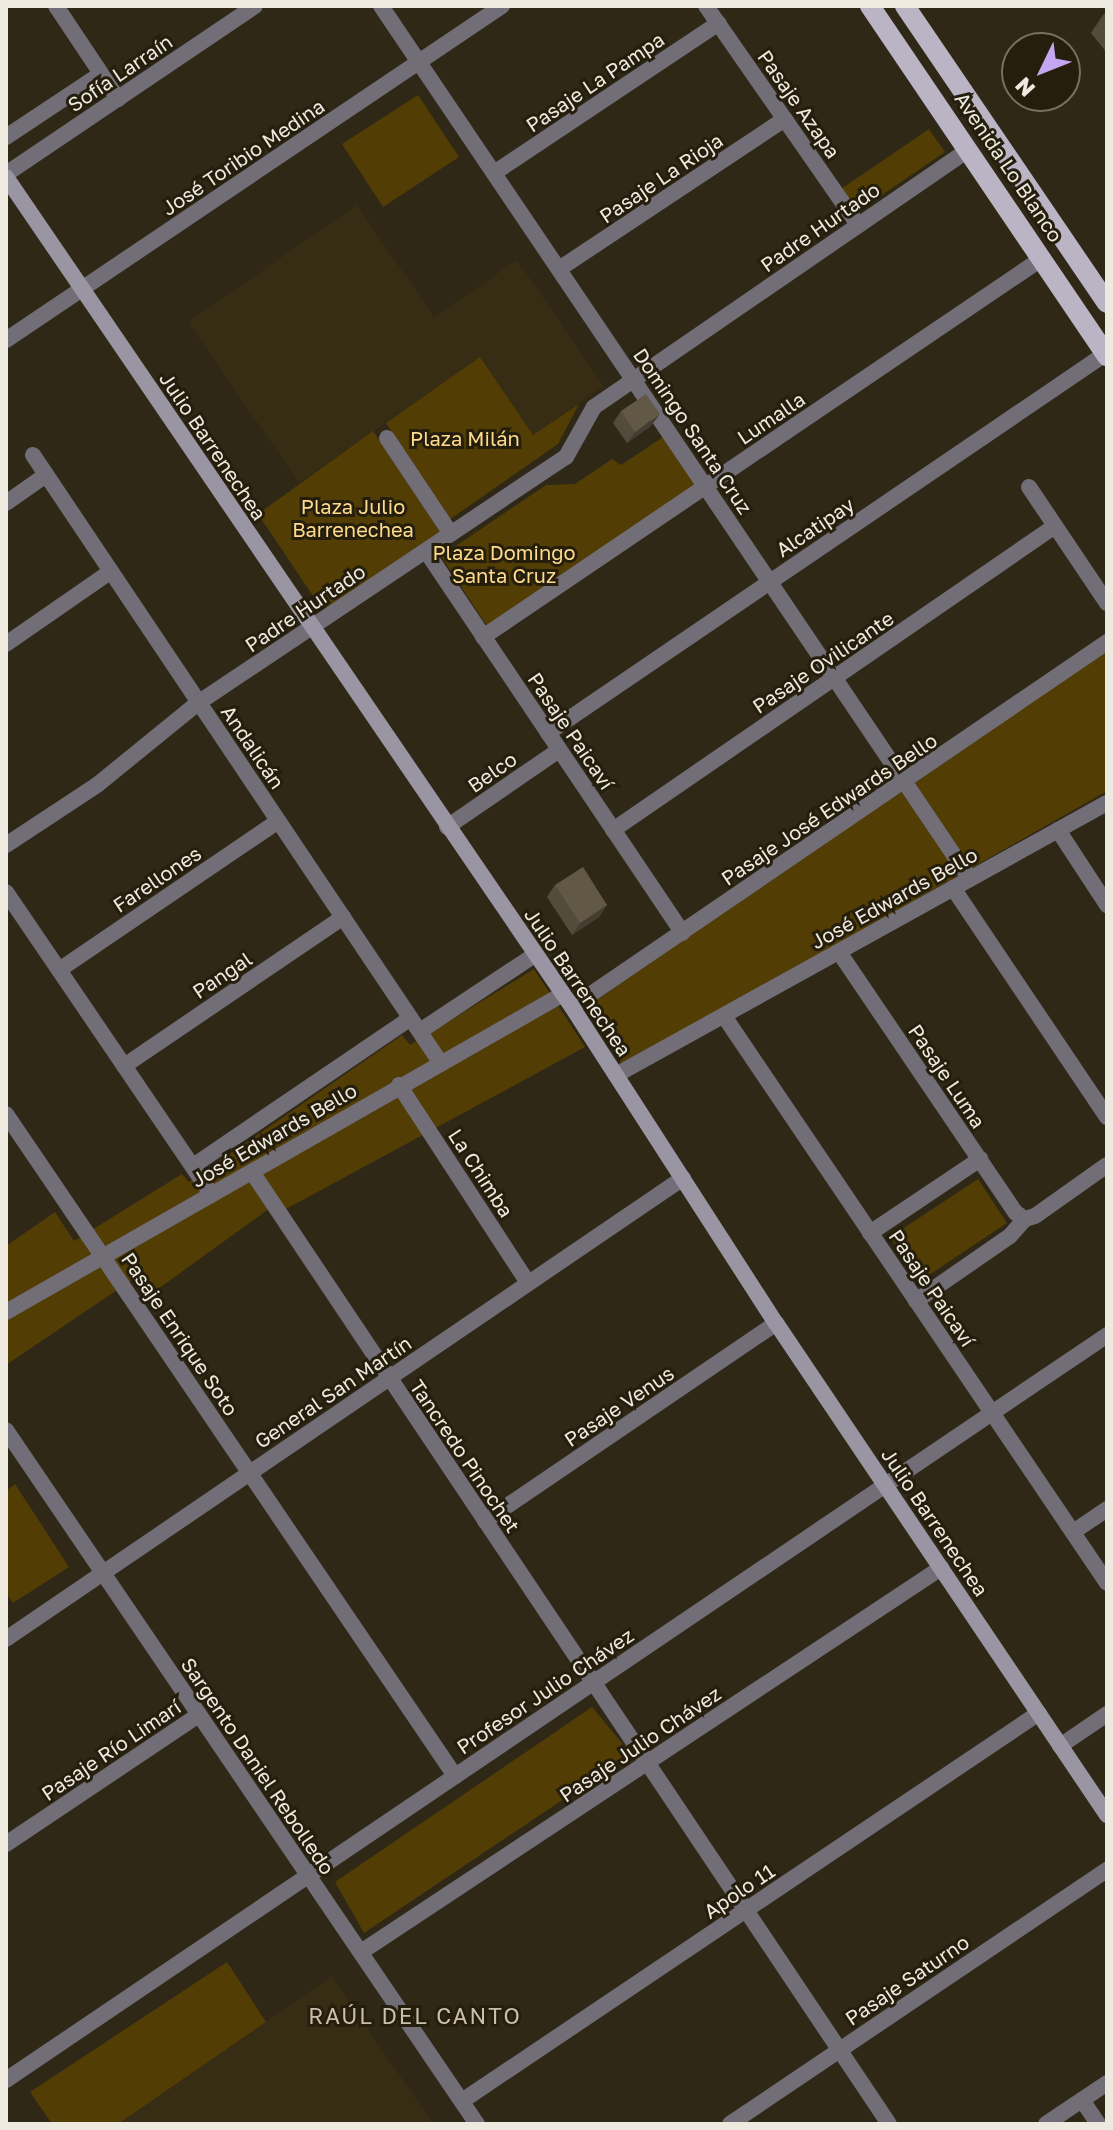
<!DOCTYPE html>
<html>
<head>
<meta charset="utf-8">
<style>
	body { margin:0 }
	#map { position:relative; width:1113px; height:2130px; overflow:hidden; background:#2f2817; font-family:"Golos Text",sans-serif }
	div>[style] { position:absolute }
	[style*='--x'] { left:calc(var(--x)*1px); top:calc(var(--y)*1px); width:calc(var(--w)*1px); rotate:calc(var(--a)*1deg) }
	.built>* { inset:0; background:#372c14 }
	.green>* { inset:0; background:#523d05 }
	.street>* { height:16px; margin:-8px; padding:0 8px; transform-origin:8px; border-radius:8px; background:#716e77 }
	.secondary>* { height:16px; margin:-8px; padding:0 8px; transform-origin:8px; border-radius:8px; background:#9a95a3 }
	.primary>* { height:20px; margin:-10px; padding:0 10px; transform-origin:10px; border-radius:10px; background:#bab4c5 }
	.wall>* { inset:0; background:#534c3c }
	.shaded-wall>* { inset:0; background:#443e31 }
	.building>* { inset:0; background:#615846 }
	span { translate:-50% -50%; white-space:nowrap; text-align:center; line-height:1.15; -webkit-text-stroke:6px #261e0d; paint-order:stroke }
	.street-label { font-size:20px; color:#efeae0 }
	.park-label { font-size:20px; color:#fedb8c }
	.neighbourhood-label { font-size:22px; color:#c9bfaa; letter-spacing:2px }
	.frame { position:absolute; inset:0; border:8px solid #efeae0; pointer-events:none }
	.north { position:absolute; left:1001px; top:32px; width:80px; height:80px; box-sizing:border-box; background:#261e0d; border:2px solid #767061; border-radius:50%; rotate:227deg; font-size:22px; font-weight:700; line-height:32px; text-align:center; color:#efeae0 }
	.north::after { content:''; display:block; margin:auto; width:28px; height:36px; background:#c5a7f1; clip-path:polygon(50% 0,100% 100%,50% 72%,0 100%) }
</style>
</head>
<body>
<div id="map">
	<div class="built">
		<div style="clip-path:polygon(357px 205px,434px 317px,517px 260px,604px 386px,533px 435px,479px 358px,299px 483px,188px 322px)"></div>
		<div style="clip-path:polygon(332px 1976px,433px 2124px,118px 2124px)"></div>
	</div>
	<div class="green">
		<div style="clip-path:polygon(418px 95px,459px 157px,383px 207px,342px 144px)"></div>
		<div style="clip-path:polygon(929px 129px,945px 152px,857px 212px,841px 189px)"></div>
		<div style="clip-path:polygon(480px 357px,533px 435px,579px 404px,558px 444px,449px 520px,386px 423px)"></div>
		<div style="clip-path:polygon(373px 431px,440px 532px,329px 609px,317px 602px,258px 514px)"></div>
		<div style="clip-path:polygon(663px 437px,697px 487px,487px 626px,441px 556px,546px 485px,575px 484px,612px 459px,621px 465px)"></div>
		<div style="clip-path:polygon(1107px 646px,1107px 791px,623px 1066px,591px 1015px,591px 1004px)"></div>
		<div style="clip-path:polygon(534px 969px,585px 1047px,286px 1209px,280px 1201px,144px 1299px,132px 1280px,6px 1365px,6px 1246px,55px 1212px,74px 1241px,182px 1174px,189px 1182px,402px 1035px,410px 1045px)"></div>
		<div style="clip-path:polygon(978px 1179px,1007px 1223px,920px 1281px,890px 1237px)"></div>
		<div style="clip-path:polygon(15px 1484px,69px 1567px,13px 1603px,6px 1593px,6px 1491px)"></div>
		<div style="clip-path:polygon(592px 1707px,631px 1754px,364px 1933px,335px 1882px)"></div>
		<div style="clip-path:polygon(227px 1962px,266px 2022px,118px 2124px,52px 2124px,30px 2092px)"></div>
	</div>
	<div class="street">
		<div style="--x:56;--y:6;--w:112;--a:56.3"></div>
		<div style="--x:381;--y:6;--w:1053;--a:55.99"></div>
		<div style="--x:706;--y:6;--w:267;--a:55.2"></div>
		<div style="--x:6;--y:137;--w:114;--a:-33.6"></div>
		<div style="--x:494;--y:173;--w:270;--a:-33.7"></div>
		<div style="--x:6;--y:174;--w:300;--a:-34"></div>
		<div style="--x:559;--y:269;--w:271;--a:-33.6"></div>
		<div style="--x:6;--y:340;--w:598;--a:-33.96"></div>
		<div style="--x:387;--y:438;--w:115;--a:56.3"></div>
		<div style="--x:33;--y:455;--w:731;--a:56.16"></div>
		<div style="--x:1029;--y:487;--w:140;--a:56.1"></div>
		<div style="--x:6;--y:503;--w:49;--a:-35"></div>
		<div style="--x:426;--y:551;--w:460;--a:56.1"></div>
		<div style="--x:483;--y:637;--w:674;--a:-34.11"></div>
		<div style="--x:6;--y:644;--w:126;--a:-34.7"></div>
		<div style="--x:548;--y:733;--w:674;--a:-34.23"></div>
		<div style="--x:447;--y:827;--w:136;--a:-34.5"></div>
		<div style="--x:613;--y:830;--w:536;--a:-34.52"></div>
		<div style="--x:1058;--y:830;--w:90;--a:56.8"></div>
		<div style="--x:6;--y:845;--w:109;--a:-33.4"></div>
		<div style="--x:97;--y:785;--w:130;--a:-39.1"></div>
		<div style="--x:198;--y:703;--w:443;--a:-33.8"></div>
		<div style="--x:566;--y:457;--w:57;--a:-60.8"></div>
		<div style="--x:594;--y:407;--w:454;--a:-34.5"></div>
		<div style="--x:953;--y:888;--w:276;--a:56.1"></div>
		<div style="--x:6;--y:892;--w:366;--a:55.8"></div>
		<div style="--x:839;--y:952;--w:315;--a:55.9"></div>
		<div style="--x:1016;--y:1213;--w:11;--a:34"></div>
		<div style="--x:59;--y:970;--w:265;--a:-34.2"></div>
		<div style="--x:572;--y:1007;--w:648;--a:-34.3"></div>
		<div style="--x:724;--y:1016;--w:684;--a:55.96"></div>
		<div style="--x:420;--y:1031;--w:139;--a:-33.6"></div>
		<div style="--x:124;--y:1066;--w:265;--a:-34.2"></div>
		<div style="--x:616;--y:1075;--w:561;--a:-28.99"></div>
		<div style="--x:399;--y:1085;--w:236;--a:56.9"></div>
		<div style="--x:6;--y:1114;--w:800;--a:55.85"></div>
		<div style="--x:193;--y:1166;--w:263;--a:-34.2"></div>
		<div style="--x:252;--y:1172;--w:1145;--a:56.21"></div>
		<div style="--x:870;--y:1233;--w:133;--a:-33.9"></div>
		<div style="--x:916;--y:1301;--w:114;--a:-34.7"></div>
		<div style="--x:1010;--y:1236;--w:23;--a:-49"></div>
		<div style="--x:1025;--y:1219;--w:10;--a:-17"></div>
		<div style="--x:1035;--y:1216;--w:88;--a:-35.3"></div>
		<div style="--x:6;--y:1312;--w:641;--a:-29.72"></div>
		<div style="--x:6;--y:1430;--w:839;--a:55.84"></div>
		<div style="--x:485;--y:1521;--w:352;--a:-34.2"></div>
		<div style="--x:1073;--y:1532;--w:41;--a:-34.1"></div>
		<div style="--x:6;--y:1639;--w:819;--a:-34.25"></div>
		<div style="--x:1060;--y:1746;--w:57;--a:-34.2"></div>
		<div style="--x:6;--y:1844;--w:232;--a:-33.8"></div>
		<div style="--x:361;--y:1952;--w:696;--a:-33.51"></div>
		<div style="--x:6;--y:2080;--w:1329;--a:-34.08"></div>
		<div style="--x:1082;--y:2100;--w:29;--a:56"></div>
		<div style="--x:462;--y:2101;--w:695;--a:-33.92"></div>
		<div style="--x:730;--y:2124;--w:455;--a:-34"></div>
		<div style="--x:1046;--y:2124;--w:73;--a:-33.9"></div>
	</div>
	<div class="secondary">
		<div style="--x:6;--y:177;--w:1005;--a:55.71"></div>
		<div style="--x:572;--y:1007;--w:376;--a:57.2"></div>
		<div style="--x:776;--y:1323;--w:593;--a:56.07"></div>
	</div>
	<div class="primary">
		<div style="--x:870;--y:6;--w:423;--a:55.9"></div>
		<div style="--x:905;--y:6;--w:359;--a:55.8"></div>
	</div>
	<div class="wall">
		<div style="clip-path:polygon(1107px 12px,1107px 53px,1091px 33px,1103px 15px)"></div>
		<div style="clip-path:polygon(621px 411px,651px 426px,627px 443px,613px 423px)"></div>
		<div style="clip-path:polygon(555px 885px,607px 905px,599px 917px,572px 935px,547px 897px)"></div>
	</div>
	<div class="shaded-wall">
		<div style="clip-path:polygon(660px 414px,651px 426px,627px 443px,635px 432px)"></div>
		<div style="clip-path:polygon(607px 905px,599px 917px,572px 935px,580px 923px)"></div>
	</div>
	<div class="building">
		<div style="clip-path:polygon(646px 394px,660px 414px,635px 432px,621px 411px)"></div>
		<div style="clip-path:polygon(583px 867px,607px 905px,580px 923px,555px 885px)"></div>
	</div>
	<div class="street-label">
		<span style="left:120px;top:73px;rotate:-34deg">Sofía Larraín</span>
		<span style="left:595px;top:82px;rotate:-34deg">Pasaje La Pampa</span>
		<span style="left:799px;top:104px;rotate:55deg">Pasaje Azapa</span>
		<span style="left:243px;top:157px;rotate:-34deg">José Toribio Medina</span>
		<span style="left:1009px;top:167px;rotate:56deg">Avenida Lo Blanco</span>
		<span style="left:661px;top:178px;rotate:-34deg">Pasaje La Rioja</span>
		<span style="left:820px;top:227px;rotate:-35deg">Padre Hurtado</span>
		<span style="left:771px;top:418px;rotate:-34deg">Lumalla</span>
		<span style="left:693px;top:431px;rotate:56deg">Domingo Santa Cruz</span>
		<span style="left:213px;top:446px;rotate:56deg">Julio Barrenechea</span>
		<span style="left:815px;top:527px;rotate:-34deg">Alcatipay</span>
		<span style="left:305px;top:608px;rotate:-34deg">Padre Hurtado</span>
		<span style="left:823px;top:662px;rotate:-34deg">Pasaje Ovilicante</span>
		<span style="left:571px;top:731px;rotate:56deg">Pasaje Paicaví</span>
		<span style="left:253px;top:747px;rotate:56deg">Andalicán</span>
		<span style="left:492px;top:772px;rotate:-35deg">Belco</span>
		<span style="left:829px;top:809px;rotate:-34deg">Pasaje José Edwards Bello</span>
		<span style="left:157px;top:879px;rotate:-34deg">Farellones</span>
		<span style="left:894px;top:898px;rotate:-29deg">José Edwards Bello</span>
		<span style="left:222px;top:975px;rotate:-34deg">Pangal</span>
		<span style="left:578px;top:982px;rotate:56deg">Julio Barrenechea</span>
		<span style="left:947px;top:1076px;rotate:56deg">Pasaje Luma</span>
		<span style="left:274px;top:1135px;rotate:-30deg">José Edwards Bello</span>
		<span style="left:481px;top:1173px;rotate:57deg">La Chimba</span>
		<span style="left:932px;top:1288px;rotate:56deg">Pasaje Paicaví</span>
		<span style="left:180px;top:1334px;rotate:56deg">Pasaje Enrique Soto</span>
		<span style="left:333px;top:1392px;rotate:-34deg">General San Martín</span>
		<span style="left:619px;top:1406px;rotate:-34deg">Pasaje Venus</span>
		<span style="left:465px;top:1456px;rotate:56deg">Tancredo Pinochet</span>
		<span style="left:935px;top:1522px;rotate:56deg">Julio Barrenechea</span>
		<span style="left:545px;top:1691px;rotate:-34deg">Profesor Julio Chávez</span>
		<span style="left:640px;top:1744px;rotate:-34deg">Pasaje Julio Chávez</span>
		<span style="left:111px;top:1750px;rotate:-34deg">Pasaje Río Limarí</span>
		<span style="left:258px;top:1766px;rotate:56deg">Sargento Daniel Rebolledo</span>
		<span style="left:739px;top:1891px;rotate:-34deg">Apolo 11</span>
		<span style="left:907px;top:1980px;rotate:-34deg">Pasaje Saturno</span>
	</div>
	<div class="park-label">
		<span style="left:465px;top:438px">Plaza Milán</span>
		<span style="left:353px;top:518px">Plaza Julio<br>Barrenechea</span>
		<span style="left:504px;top:564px">Plaza Domingo<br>Santa Cruz</span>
	</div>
	<div class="neighbourhood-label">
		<span style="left:415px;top:2016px">RAÚL DEL CANTO</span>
	</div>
	<div class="frame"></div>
	<div class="north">N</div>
</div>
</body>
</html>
